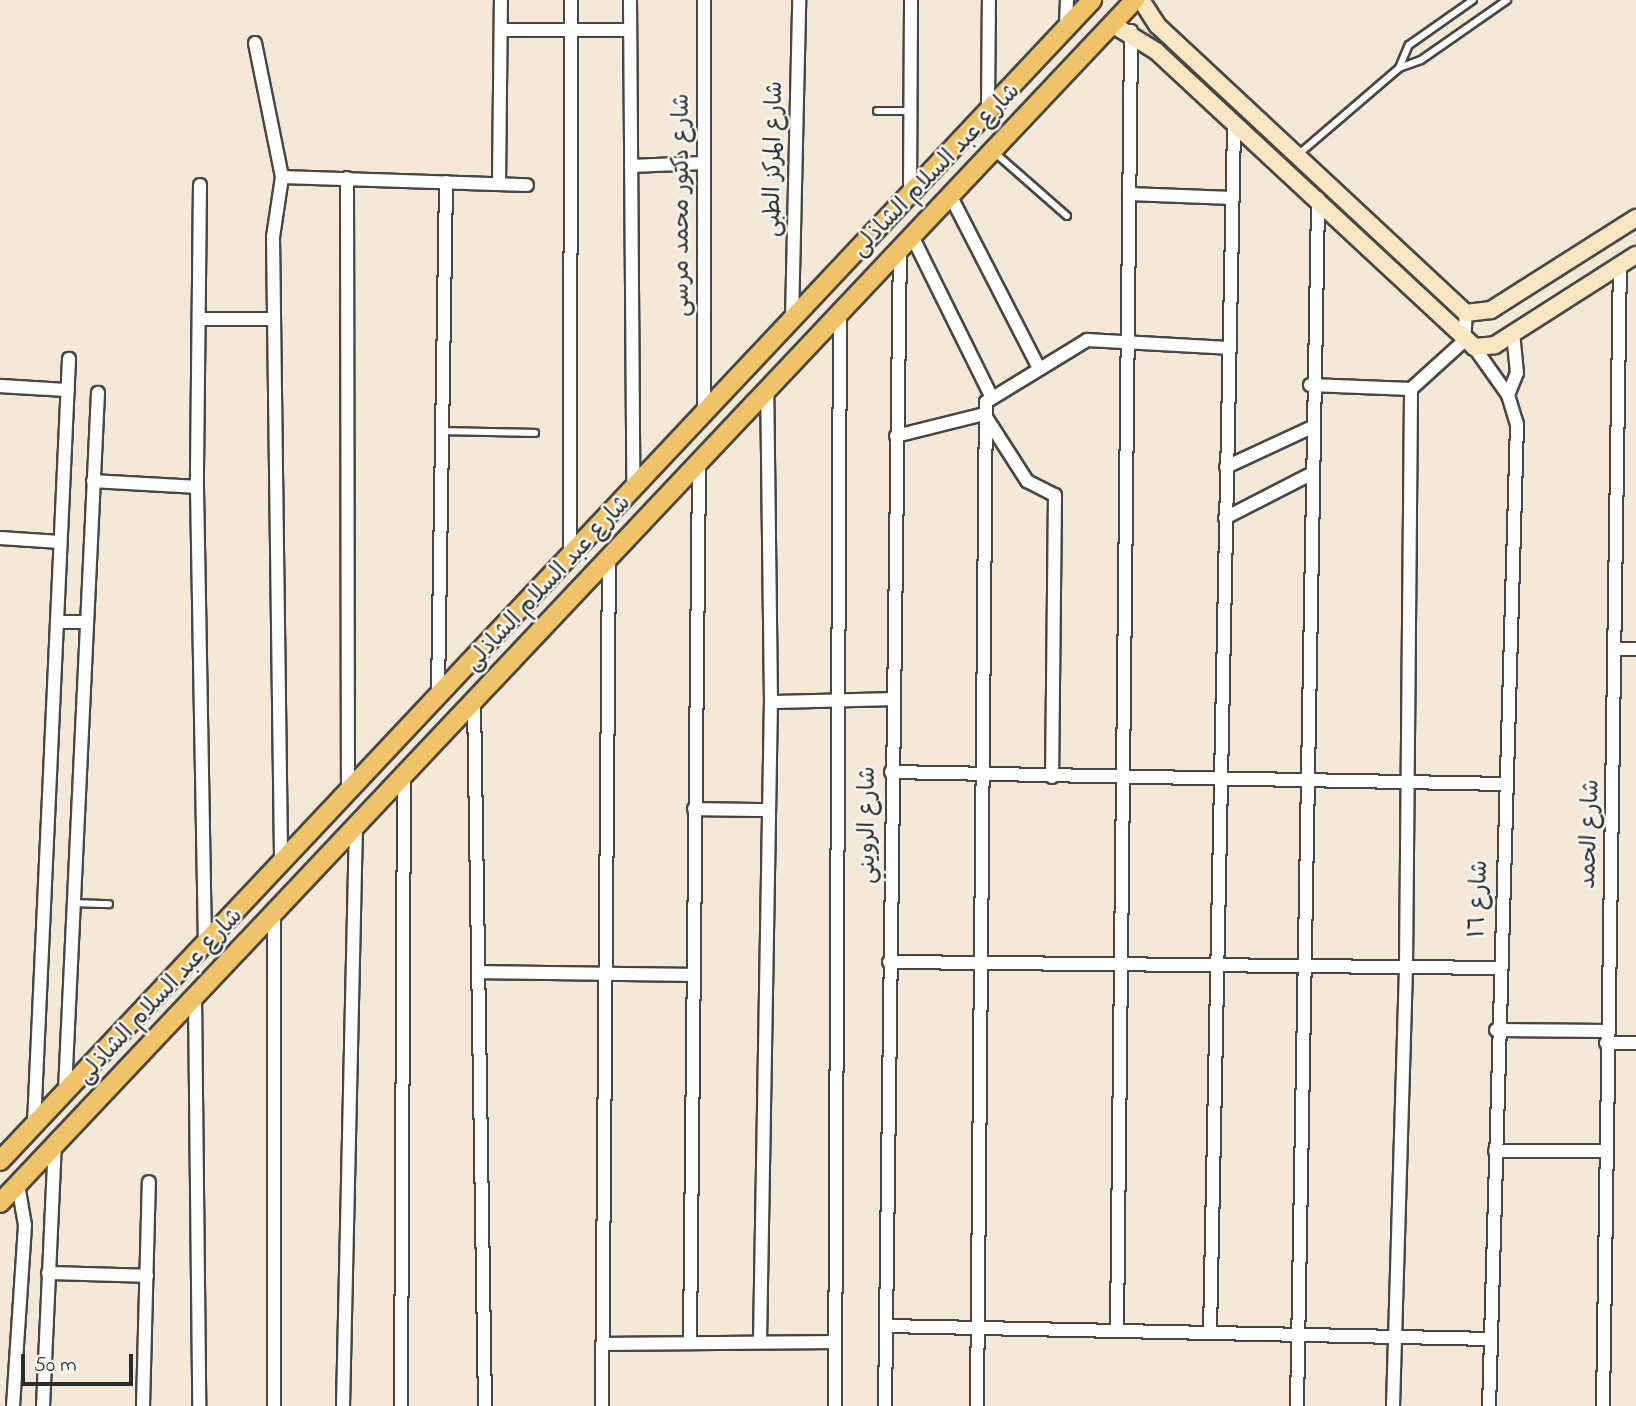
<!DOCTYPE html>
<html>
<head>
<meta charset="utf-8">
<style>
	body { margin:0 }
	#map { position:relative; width:1636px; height:1406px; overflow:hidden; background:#f4e8d6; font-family:"Indie Flower","Playpen Sans Arabic",sans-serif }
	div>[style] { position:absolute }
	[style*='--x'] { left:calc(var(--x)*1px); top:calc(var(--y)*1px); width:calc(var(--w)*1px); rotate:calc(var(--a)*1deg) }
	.roads { filter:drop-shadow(2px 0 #494745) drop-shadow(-2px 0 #494745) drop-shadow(0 2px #494745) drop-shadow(0 -2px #494745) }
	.lane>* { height:6px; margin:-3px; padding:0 3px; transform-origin:3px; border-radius:3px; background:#fff }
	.street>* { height:12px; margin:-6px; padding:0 6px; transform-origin:6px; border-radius:6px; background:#fff }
	.secondary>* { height:16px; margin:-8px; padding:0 8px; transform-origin:8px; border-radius:8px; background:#f9e7c3 }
	.primary>* { height:18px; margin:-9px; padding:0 9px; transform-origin:9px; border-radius:9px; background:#f0c369 }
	span { translate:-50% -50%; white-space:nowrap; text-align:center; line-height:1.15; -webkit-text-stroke:5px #f6f6f2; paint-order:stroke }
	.street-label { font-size:23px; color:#2b2b2b }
	.scale { position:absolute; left:21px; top:1354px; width:112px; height:32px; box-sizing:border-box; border:4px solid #2b2b2b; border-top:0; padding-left:9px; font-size:21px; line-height:24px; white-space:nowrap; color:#2b2b2b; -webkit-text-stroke:5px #f6f6f2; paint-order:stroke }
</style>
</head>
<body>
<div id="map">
	<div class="roads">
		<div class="lane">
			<div style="--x:1399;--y:68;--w:25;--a:-67"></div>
			<div style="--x:1409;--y:45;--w:78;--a:-35.1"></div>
			<div style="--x:877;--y:111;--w:33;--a:0"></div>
			<div style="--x:994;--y:152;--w:97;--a:41.2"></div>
			<div style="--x:1300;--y:153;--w:130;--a:-40.6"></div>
			<div style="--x:1399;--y:68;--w:23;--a:-20"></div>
			<div style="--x:1421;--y:60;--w:105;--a:-34.9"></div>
			<div style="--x:443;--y:431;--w:92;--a:1.2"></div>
			<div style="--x:73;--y:903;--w:36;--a:2"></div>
		</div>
		<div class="street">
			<div style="--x:630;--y:0;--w:485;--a:89.6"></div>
			<div style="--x:704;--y:0;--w:410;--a:90"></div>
			<div style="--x:1066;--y:27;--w:27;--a:-88"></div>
			<div style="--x:501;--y:30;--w:129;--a:0"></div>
			<div style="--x:255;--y:43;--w:137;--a:78.6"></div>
			<div style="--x:282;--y:177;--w:61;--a:98.5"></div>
			<div style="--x:273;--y:237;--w:623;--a:89.26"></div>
			<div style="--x:988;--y:107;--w:107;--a:-89.5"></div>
			<div style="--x:631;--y:166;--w:73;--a:-2.4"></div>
			<div style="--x:282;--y:177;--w:245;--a:1.9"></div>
			<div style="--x:347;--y:178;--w:611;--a:89.91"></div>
			<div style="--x:499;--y:184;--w:184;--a:-89.4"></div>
			<div style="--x:200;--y:185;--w:302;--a:90.6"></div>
			<div style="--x:197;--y:487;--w:458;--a:89"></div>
			<div style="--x:949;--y:193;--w:195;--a:62.8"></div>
			<div style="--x:1129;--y:194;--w:103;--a:2.2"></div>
			<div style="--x:910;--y:195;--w:195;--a:-89.7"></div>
			<div style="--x:911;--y:234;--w:181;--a:63.7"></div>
			<div style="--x:202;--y:319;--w:71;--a:0"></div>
			<div style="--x:792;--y:319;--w:319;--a:-88.7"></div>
			<div style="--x:1474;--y:347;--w:59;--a:54.7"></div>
			<div style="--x:1508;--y:395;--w:30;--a:73"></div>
			<div style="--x:1517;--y:424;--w:982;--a:91.63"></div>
			<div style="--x:1310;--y:385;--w:101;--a:2.3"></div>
			<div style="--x:1411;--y:389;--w:72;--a:-42.2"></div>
			<div style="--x:1464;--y:341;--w:28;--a:-86"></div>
			<div style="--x:0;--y:386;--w:68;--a:3.4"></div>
			<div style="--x:1508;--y:395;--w:24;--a:-68"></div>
			<div style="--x:1517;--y:373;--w:40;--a:-95.7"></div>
			<div style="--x:896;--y:436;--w:91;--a:-14"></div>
			<div style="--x:984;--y:414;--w:80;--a:57.3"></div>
			<div style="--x:1027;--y:481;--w:31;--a:27"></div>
			<div style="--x:1055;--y:495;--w:282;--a:90.6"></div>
			<div style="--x:1226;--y:467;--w:93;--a:-24.9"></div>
			<div style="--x:93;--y:481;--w:104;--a:3.3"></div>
			<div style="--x:1225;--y:518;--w:94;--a:-27.1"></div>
			<div style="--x:0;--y:538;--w:60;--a:3.8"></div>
			<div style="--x:570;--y:551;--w:551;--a:-89.9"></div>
			<div style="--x:57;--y:622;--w:28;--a:0"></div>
			<div style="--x:1615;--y:649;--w:21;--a:0"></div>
			<div style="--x:438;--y:692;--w:510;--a:-89.1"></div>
			<div style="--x:474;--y:699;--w:707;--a:89.11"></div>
			<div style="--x:771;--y:702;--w:119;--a:-1.4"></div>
			<div style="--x:891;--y:772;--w:615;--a:1.12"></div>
			<div style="--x:694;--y:809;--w:75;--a:0.8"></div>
			<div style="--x:889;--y:962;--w:609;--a:0.56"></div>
			<div style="--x:478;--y:972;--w:215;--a:0.8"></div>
			<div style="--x:195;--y:996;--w:410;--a:89.4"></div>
			<div style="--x:1496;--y:1030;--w:111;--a:0.5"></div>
			<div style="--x:1606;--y:1043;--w:30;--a:0"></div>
			<div style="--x:65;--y:1090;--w:698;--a:-87.29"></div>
			<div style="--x:34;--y:1124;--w:766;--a:-87.38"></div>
			<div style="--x:1495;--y:1151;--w:109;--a:0"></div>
			<div style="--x:48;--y:1273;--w:99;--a:1.7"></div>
			<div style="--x:886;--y:1326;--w:605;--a:1.23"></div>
			<div style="--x:1117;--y:1331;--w:1300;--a:-89.38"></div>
			<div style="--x:1210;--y:1333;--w:1211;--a:-88.86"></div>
			<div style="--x:690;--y:1341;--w:881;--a:-89.41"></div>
			<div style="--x:760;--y:1342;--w:640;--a:-89.02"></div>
			<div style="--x:771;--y:702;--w:315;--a:-90.7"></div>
			<div style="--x:602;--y:1344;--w:230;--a:-0.5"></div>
			<div style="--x:13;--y:1406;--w:181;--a:-86.2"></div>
			<div style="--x:25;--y:1225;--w:41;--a:-99.9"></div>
			<div style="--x:43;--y:1406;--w:260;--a:-87.4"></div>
			<div style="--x:143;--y:1406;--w:224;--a:-88.5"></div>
			<div style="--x:274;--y:1406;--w:495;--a:-90"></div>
			<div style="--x:343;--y:1406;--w:581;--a:-88.72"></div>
			<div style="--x:401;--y:1406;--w:629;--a:-89.73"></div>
			<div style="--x:602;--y:1406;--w:850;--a:-89.53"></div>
			<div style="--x:835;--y:1406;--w:1097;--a:-89.74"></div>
			<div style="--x:885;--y:1406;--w:1161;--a:-89.26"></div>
			<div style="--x:977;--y:1406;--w:1004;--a:-89.49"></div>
			<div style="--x:986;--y:402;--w:119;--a:-31.5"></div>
			<div style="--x:1087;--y:340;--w:141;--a:3.2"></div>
			<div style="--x:1297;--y:1406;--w:1208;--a:-89"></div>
			<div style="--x:1393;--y:1406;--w:439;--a:-88.3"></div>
			<div style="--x:1406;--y:967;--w:578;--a:-89.5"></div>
			<div style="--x:1603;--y:1406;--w:1142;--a:-89.15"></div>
		</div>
		<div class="secondary">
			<div style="--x:1141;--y:0;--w:30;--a:57"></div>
			<div style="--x:1157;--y:25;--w:422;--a:43"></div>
			<div style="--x:1466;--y:313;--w:25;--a:-7"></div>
			<div style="--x:1491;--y:310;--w:172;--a:-32.4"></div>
			<div style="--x:1112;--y:24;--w:52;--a:31.5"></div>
			<div style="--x:1156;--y:51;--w:434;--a:42.9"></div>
			<div style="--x:1474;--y:347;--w:21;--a:-5"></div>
			<div style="--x:1495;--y:345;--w:167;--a:-32.6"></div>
		</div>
		<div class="primary">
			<div style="--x:0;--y:1161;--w:1594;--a:-46.75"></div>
			<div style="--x:0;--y:1203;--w:1654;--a:-46.67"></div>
		</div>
	</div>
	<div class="street-label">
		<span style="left:775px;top:159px;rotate:-89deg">شارع المركز الطبى</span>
		<span style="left:937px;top:171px;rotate:-46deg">شارع عبد السلام الشاذلى</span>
		<span style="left:683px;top:205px;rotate:-90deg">شارع دكتور محمد مرسى</span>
		<span style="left:549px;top:584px;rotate:-47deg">شارع عبد السلام الشاذلى</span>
		<span style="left:869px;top:825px;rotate:-90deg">شارع الرويني</span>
		<span style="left:1591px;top:834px;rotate:-88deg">شارع الحمد</span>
		<span style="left:1480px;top:899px;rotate:-88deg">شارع ١٦</span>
		<span style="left:161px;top:997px;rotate:-47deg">شارع عبد السلام الشاذلى</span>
	</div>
	<div class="scale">50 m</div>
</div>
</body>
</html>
